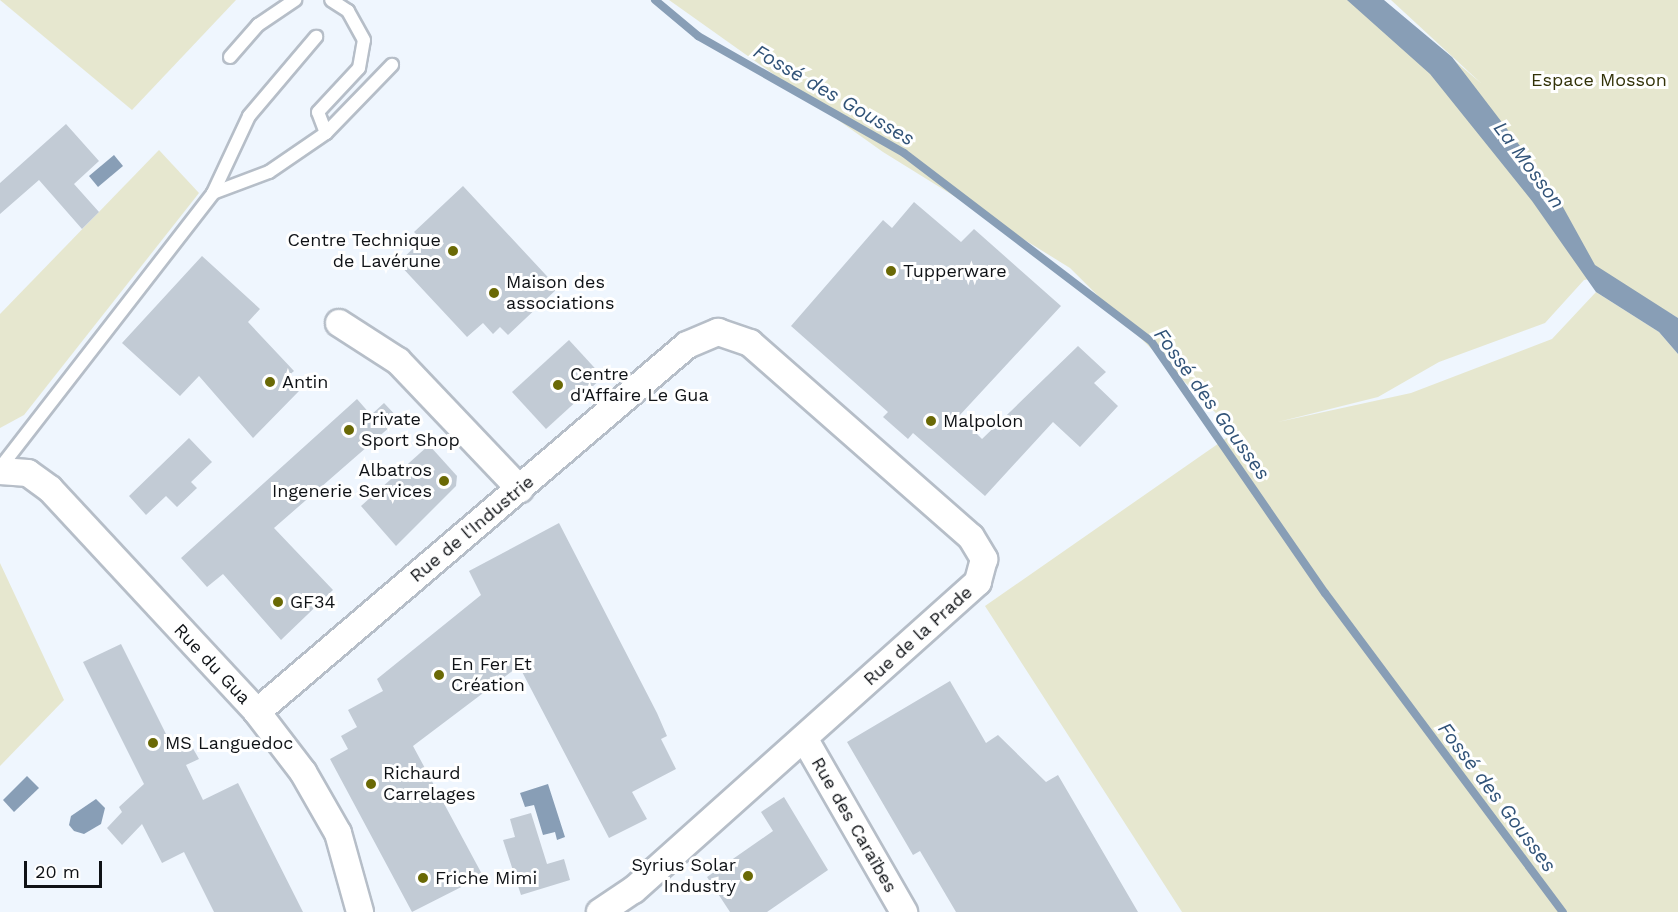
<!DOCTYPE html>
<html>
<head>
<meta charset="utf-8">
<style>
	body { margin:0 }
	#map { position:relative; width:1678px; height:912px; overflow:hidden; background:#eff6fe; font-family:"Work Sans",sans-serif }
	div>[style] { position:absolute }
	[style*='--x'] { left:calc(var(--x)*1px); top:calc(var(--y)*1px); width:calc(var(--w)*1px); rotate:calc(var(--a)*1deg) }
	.green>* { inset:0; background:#e6e7cf }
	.water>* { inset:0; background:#889eb6 }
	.stream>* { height:8px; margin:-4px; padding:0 4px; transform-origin:4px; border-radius:4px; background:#889eb6 }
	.building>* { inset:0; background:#c2cbd5 }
	.roads { filter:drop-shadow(2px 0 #b6bec8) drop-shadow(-2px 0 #b6bec8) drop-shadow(0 2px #b6bec8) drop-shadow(0 -2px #b6bec8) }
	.service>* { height:12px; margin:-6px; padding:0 6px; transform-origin:6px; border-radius:6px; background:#fff }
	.minor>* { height:26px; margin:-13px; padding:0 13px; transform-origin:13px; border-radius:13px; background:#fff }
	.dots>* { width:16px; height:16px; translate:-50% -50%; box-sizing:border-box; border:3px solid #fff; border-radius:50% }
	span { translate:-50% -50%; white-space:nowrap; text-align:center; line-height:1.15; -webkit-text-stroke:6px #fff; paint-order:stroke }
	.park-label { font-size:18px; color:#323208 }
	.poi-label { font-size:18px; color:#0f1216 }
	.right { translate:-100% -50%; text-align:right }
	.left { translate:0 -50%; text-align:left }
	.street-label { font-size:18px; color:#0f1216 }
	.water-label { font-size:20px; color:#315378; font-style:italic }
	.scale { position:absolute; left:24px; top:861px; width:78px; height:27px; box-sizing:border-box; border:3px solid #0f1216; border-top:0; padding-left:8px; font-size:18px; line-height:21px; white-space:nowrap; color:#0f1216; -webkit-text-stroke:4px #fff; paint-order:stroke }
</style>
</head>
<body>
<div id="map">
	<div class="green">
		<div style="clip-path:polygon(0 0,236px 0,132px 110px)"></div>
		<div style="clip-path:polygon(669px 0,1383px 0,1482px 84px,1391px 0,1678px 0,1678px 318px,1608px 276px,1584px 280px,1545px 323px,1439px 362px,1378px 397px,1278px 422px,1411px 393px,1552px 339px,1596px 292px,1659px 332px,1678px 354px,1678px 912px,1182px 912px,985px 606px,1235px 432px,1070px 268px,883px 152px)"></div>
		<div style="clip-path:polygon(159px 150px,199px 193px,24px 415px,0 428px,0 314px)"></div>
		<div style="clip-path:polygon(0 563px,64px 700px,0 766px)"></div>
	</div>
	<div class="water">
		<div style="clip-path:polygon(1347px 0,1384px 0,1452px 57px,1553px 189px,1595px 265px,1678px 318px,1678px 354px,1659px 332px,1596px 292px,1532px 201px,1430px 74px)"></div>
		<div style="clip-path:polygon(114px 155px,123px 166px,98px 187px,89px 176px)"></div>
		<div style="clip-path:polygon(27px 776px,39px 788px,14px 812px,3px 800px)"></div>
		<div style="clip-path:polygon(548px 784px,565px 837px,557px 840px,555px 832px,543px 835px,534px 805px,525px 807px,520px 793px)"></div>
		<div style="clip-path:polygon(96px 799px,105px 808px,101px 824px,84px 834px,74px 831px,69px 825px,71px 816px)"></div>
	</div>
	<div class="stream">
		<div style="--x:655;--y:0;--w:56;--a:39.9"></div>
		<div style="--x:698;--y:36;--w:237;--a:29.6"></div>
		<div style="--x:904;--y:153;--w:310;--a:37.3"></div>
		<div style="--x:1151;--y:341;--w:306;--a:55.4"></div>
		<div style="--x:1325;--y:593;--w:398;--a:53.3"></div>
	</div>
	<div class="building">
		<div style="clip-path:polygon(66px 124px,99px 161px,74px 184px,99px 212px,82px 229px,39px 180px,0 214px,0 183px)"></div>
		<div style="clip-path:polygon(463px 186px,558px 288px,508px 335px,500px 327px,493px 334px,483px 323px,467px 337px,398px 263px,422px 240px,414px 232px)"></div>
		<div style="clip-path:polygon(914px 202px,961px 242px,974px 229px,1061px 306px,959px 416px,982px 439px,1078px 346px,1106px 372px,1094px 383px,1118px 406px,1080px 447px,1053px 422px,985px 496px,913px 433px,908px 439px,883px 417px,888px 412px,791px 326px,883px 220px,892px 228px)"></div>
		<div style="clip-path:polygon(202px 256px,260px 309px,248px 322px,294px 371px,287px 377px,299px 391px,253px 438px,199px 376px,180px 396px,122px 343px)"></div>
		<div style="clip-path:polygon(569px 340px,603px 377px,546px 429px,512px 392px)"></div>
		<div style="clip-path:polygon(357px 399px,371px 415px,384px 403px,399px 419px,274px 528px,333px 590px,281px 640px,223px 574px,207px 587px,181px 558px)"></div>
		<div style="clip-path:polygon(189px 438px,212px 462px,191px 482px,197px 488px,177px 507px,166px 496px,146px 515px,129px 496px)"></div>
		<div style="clip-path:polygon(429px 445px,457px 476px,456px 486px,396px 546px,361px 506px)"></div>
		<div style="clip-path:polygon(559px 523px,657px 713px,667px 736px,661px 739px,676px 769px,632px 792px,647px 819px,609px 838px,519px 666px,413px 746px,483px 876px,412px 912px,330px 759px,348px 749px,341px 736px,357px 727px,348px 710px,383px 691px,377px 679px,481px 595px,469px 571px)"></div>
		<div style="clip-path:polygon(121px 644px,172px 746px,187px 738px,199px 759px,186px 765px,203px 800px,238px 783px,303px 912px,214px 912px,184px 852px,162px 863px,142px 824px,122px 845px,107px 828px,122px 812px,119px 807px,144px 784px,83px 662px)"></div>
		<div style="clip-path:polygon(950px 681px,986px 743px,998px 735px,1046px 782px,1058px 775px,1138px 912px,956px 912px,920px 851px,913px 855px,847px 742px)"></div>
		<div style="clip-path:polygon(784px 797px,828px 870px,767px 912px,730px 912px,707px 877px,773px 831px,761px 812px)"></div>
		<div style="clip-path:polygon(531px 813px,547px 864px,564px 859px,570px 880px,521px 895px,503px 840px,515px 837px,510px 819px)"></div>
	</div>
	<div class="roads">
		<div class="service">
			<div style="--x:230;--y:57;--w:43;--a:-48.8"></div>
			<div style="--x:258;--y:25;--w:45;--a:-34"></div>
			<div style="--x:326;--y:133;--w:22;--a:-111"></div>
			<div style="--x:318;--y:112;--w:60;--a:-47"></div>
			<div style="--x:359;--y:68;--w:28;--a:-80"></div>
			<div style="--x:364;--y:40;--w:33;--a:-119"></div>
			<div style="--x:348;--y:11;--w:20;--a:-147"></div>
			<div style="--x:213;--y:193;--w:60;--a:-20.6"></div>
			<div style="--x:269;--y:172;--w:69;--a:-34.4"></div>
			<div style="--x:326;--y:133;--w:95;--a:-45.9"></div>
			<div style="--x:0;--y:468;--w:348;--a:-52.2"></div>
			<div style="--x:213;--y:193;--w:85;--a:-64.9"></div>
			<div style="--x:249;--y:116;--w:104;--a:-49.7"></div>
		</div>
		<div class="minor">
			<div style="--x:339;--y:323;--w:70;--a:32.8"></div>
			<div style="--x:398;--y:361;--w:177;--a:46.4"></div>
			<div style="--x:0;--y:471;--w:28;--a:4"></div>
			<div style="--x:28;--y:473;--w:27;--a:36"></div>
			<div style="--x:50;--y:489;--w:304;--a:47.1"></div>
			<div style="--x:257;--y:712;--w:76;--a:52.5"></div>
			<div style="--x:303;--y:772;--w:70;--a:60.2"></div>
			<div style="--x:338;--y:833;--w:82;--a:74.4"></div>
			<div style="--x:257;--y:712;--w:565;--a:-40.48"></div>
			<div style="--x:687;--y:345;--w:34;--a:-23"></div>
			<div style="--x:718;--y:332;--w:34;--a:19"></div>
			<div style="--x:750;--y:343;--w:294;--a:41.3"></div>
			<div style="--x:971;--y:537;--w:26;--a:59"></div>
			<div style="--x:984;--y:559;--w:24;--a:105"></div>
			<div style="--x:978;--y:582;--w:462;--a:138.2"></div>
			<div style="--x:633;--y:890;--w:40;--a:146"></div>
			<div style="--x:804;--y:738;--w:201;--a:60.1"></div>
		</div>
	</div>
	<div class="dots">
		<div style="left:453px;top:251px;background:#6a6905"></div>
		<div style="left:891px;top:271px;background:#6a6905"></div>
		<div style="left:494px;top:293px;background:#6a6905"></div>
		<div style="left:270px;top:382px;background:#6a6905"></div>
		<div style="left:558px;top:385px;background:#6a6905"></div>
		<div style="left:931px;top:421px;background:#6a6905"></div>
		<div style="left:349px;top:430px;background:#6a6905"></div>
		<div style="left:444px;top:481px;background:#6a6905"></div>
		<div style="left:278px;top:602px;background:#6a6905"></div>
		<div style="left:439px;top:675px;background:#6a6905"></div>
		<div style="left:153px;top:743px;background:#6a6905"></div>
		<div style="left:371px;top:784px;background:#6a6905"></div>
		<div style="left:748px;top:876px;background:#6a6905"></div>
		<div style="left:423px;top:878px;background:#6a6905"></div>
	</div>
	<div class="park-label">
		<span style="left:1599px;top:80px">Espace Mosson</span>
	</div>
	<div class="poi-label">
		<span class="right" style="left:441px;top:251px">Centre Technique<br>de Lavérune</span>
		<span class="left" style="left:903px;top:271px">Tupperware</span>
		<span class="left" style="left:506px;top:293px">Maison des<br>associations</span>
		<span class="left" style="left:570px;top:385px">Centre<br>d'Affaire Le Gua</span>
		<span class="left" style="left:282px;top:382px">Antin</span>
		<span class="left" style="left:361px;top:430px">Private<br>Sport Shop</span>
		<span class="left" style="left:943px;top:421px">Malpolon</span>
		<span class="right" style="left:432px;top:481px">Albatros<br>Ingenerie Services</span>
		<span class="left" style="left:290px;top:602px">GF34</span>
		<span class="left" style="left:451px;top:675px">En Fer Et<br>Création</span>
		<span class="left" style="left:165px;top:743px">MS Languedoc</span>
		<span class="left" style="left:383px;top:784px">Richaurd<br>Carrelages</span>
		<span class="right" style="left:736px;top:876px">Syrius Solar<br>Industry</span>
		<span class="left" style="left:435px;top:878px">Friche Mimi</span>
	</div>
	<div class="street-label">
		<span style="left:472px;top:529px;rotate:-40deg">Rue de l'Industrie</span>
		<span style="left:918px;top:636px;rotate:-42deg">Rue de la Prade</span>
		<span style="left:212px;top:664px;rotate:47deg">Rue du Gua</span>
		<span style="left:854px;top:825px;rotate:60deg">Rue des Caraïbes</span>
	</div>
	<div class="water-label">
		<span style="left:834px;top:95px;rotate:30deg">Fossé des Gousses</span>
		<span style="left:1529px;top:165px;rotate:53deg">La Mosson</span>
		<span style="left:1212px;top:404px;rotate:54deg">Fossé des Gousses</span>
		<span style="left:1497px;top:797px;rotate:53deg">Fossé des Gousses</span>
	</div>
	<div class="scale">20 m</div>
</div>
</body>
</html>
